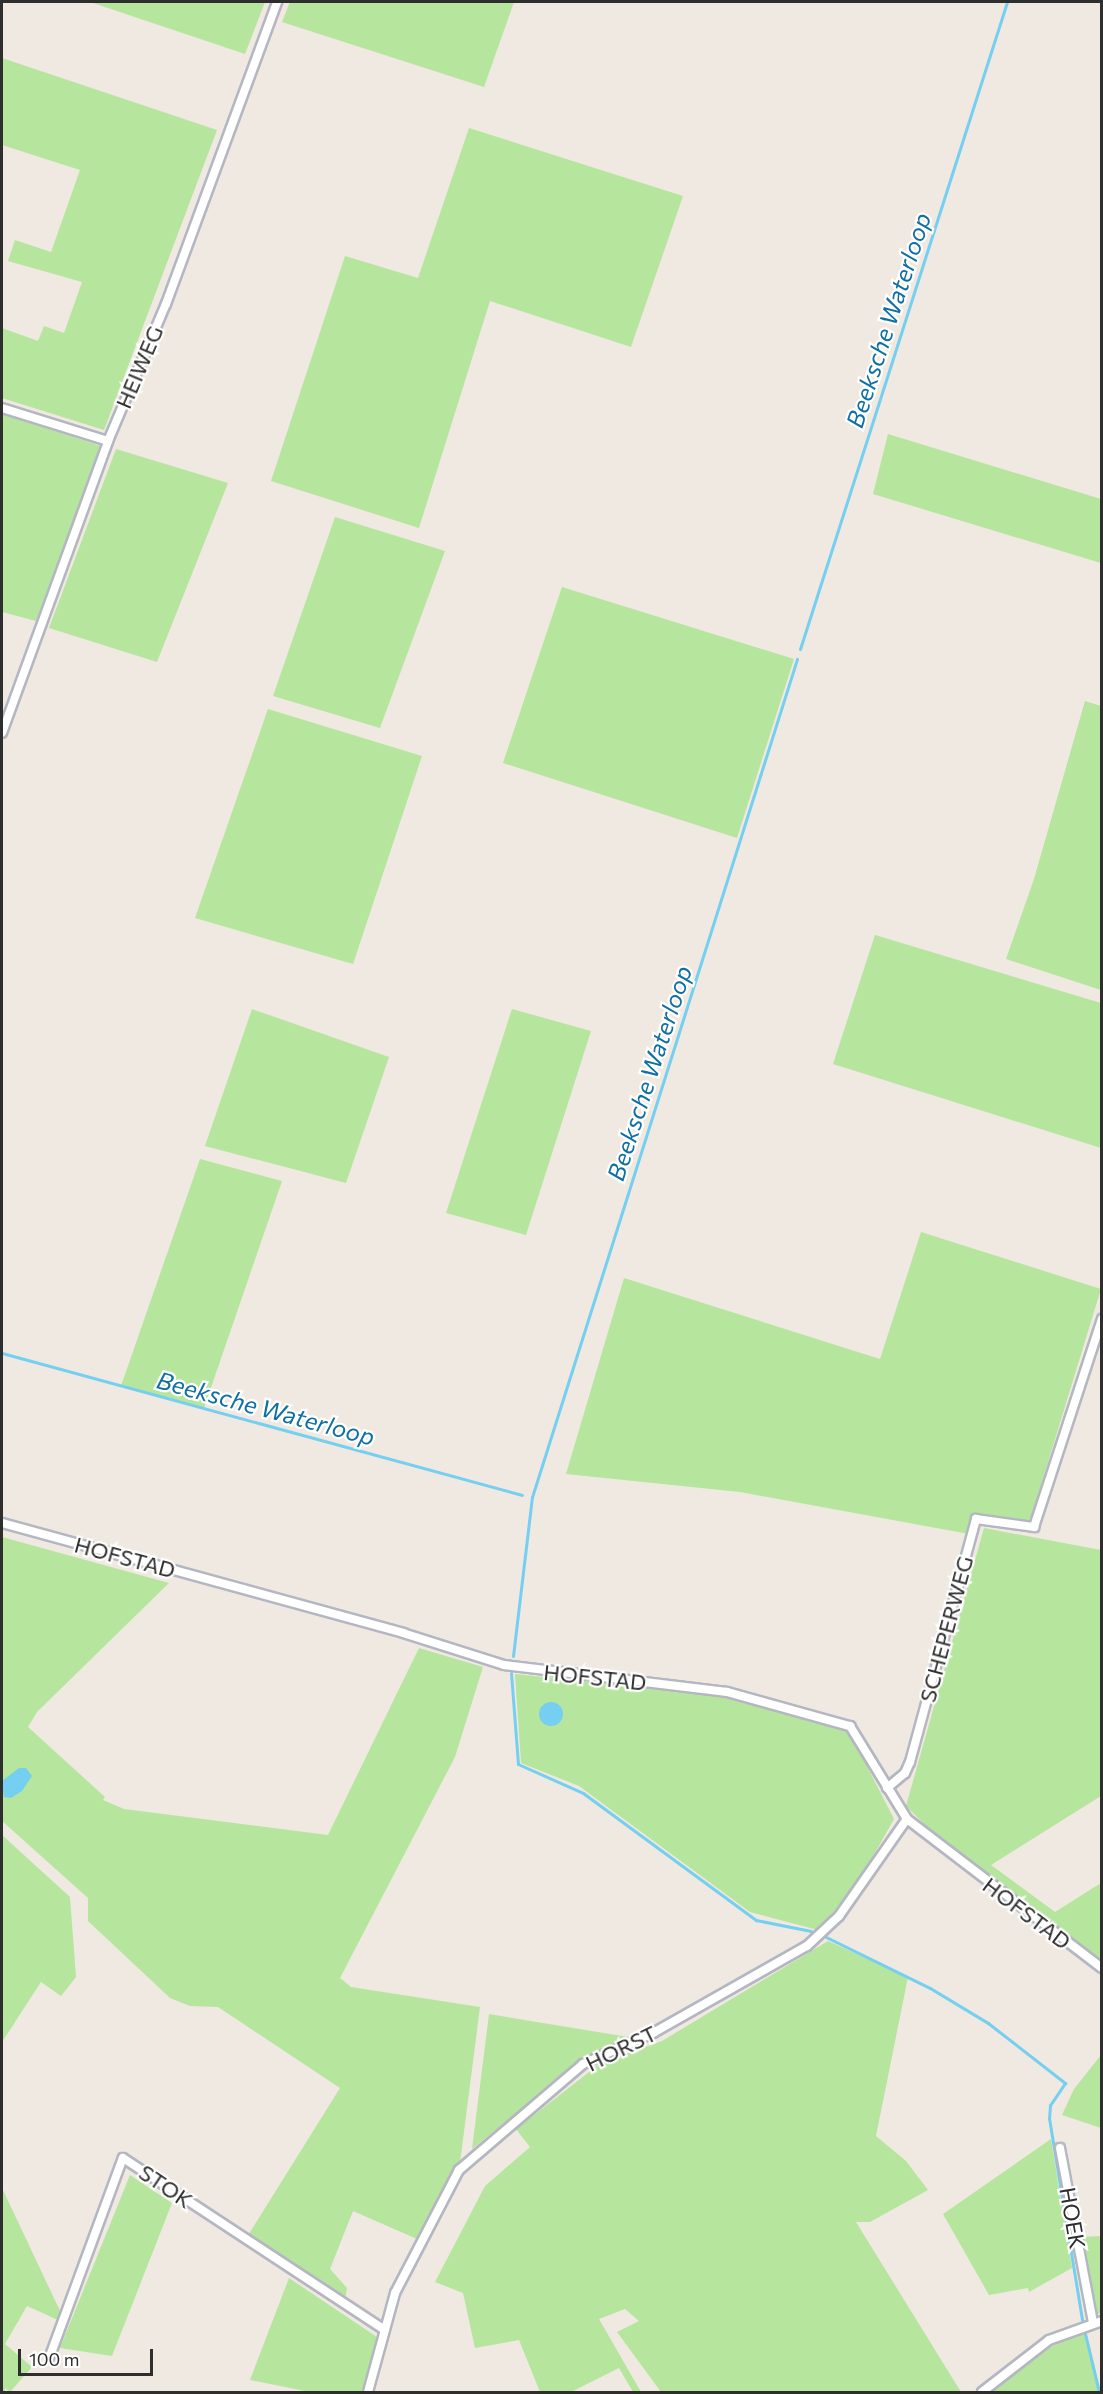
<!DOCTYPE html>
<html>
<head>
<meta charset="utf-8">
<style>
	body { margin:0 }
	#map { position:relative; width:1103px; height:2394px; overflow:hidden; background:#efe9e1; font-family:Commissioner,sans-serif }
	div>[style] { position:absolute }
	[style*='--x'] { left:calc(var(--x)*1px); top:calc(var(--y)*1px); width:calc(var(--w)*1px); rotate:calc(var(--a)*1deg) }
	.green>* { inset:0; background:#b6e59e }
	.water>* { inset:0; background:#75cff0 }
	.round { border-radius:50% }
	.stream>* { height:3px; margin:-1.5px; padding:0 1.5px; transform-origin:1.5px; border-radius:1.5px; background:#75cff0 }
	.roads { filter:drop-shadow(2px 0 #b4b7c1) drop-shadow(-2px 0 #b4b7c1) drop-shadow(0 2px #b4b7c1) drop-shadow(0 -2px #b4b7c1) }
	.minor>* { height:8px; margin:-4px; padding:0 4px; transform-origin:4px; border-radius:4px; background:#fff }
	span { translate:-50% -50%; white-space:nowrap; text-align:center; line-height:1.15; -webkit-text-stroke:4.5px #fff; paint-order:stroke }
	.street-label { font-size:22px; color:#2e2e2e }
	.water-label { font-size:24px; color:#0d6fa3; font-style:italic }
	.frame { position:absolute; inset:0; border:3px solid #2e2e2e; pointer-events:none }
	.scale { position:absolute; left:18px; top:2349px; width:135px; height:27px; box-sizing:border-box; border:3px solid #2e2e2e; border-top:0; padding-left:8px; font-size:18px; line-height:21px; white-space:nowrap; color:#2e2e2e; -webkit-text-stroke:4px #fff; paint-order:stroke }
</style>
</head>
<body>
<div id="map">
	<div class="green">
		<div style="clip-path:polygon(90px 2px,265px 2px,245px 54px)"></div>
		<div style="clip-path:polygon(290px 2px,514px 2px,484px 87px,282px 22px)"></div>
		<div style="clip-path:polygon(2px 58px,217px 130px,104px 430px,2px 398px,2px 328px,38px 341px,44px 326px,64px 333px,82px 282px,8px 261px,15px 240px,51px 252px,80px 170px,2px 145px)"></div>
		<div style="clip-path:polygon(469px 128px,683px 196px,631px 347px,490px 301px,419px 528px,271px 481px,345px 256px,418px 278px)"></div>
		<div style="clip-path:polygon(2px 414px,101px 446px,36px 621px,2px 612px)"></div>
		<div style="clip-path:polygon(888px 434px,1101px 499px,1101px 563px,873px 494px)"></div>
		<div style="clip-path:polygon(116px 449px,228px 483px,157px 662px,49px 628px)"></div>
		<div style="clip-path:polygon(335px 517px,445px 551px,380px 728px,273px 696px)"></div>
		<div style="clip-path:polygon(562px 587px,794px 659px,737px 838px,503px 763px)"></div>
		<div style="clip-path:polygon(1085px 701px,1101px 706px,1101px 990px,1006px 959px,1034px 879px)"></div>
		<div style="clip-path:polygon(268px 709px,422px 756px,353px 964px,195px 918px)"></div>
		<div style="clip-path:polygon(875px 935px,1101px 1003px,1101px 1148px,833px 1064px)"></div>
		<div style="clip-path:polygon(252px 1009px,389px 1057px,346px 1183px,205px 1146px)"></div>
		<div style="clip-path:polygon(512px 1009px,591px 1031px,526px 1235px,446px 1213px)"></div>
		<div style="clip-path:polygon(200px 1159px,282px 1181px,204px 1408px,121px 1386px)"></div>
		<div style="clip-path:polygon(921px 1232px,1101px 1289px,1030px 1521px,980px 1514px,969px 1534px,740px 1492px,566px 1474px,624px 1278px,880px 1359px)"></div>
		<div style="clip-path:polygon(984px 1528px,1101px 1550px,1101px 1796px,991px 1865px,1055px 1912px,1101px 1883px,1101px 1959px,934px 1834px,906px 1806px)"></div>
		<div style="clip-path:polygon(2px 1537px,169px 1583px,37px 1712px,28px 1727px,105px 1797px,103px 1800px,124px 1809px,328px 1835px,419px 1648px,483px 1667px,455px 1757px,340px 1978px,351px 1987px,480px 2007px,460px 2163px,417px 2239px,353px 2211px,330px 2269px,347px 2288px,345px 2301px,247px 2237px,340px 2088px,218px 2007px,190px 2006px,170px 1998px,88px 1921px,88px 1898px,2px 1821px)"></div>
		<div style="clip-path:polygon(515px 1674px,725px 1695px,849px 1731px,894px 1819px,859px 1881px,818px 1930px,750px 1912px,579px 1786px,521px 1763px)"></div>
		<div style="clip-path:polygon(2px 1835px,70px 1897px,76px 1977px,61px 1996px,41px 1982px,2px 2042px)"></div>
		<div style="clip-path:polygon(828px 1941px,908px 1977px,876px 2136px,906px 2161px,928px 2190px,870px 2222px,856px 2222px,961px 2392px,661px 2392px,617px 2332px,639px 2321px,625px 2309px,599px 2319px,641px 2392px,633px 2392px,619px 2368px,571px 2392px,540px 2392px,519px 2340px,475px 2348px,463px 2293px,435px 2282px,485px 2186px,530px 2147px,516px 2129px,602px 2062px,662px 2041px)"></div>
		<div style="clip-path:polygon(489px 2014px,634px 2038px,630px 2043px,596px 2052px,577px 2064px,472px 2149px)"></div>
		<div style="clip-path:polygon(1101px 2055px,1101px 2128px,1062px 2115px,1074px 2089px)"></div>
		<div style="clip-path:polygon(1051px 2139px,1072px 2268px,1029px 2292px,1028px 2288px,989px 2295px,943px 2214px)"></div>
		<div style="clip-path:polygon(130px 2175px,172px 2203px,112px 2356px,60px 2348px)"></div>
		<div style="clip-path:polygon(2px 2188px,61px 2313px,58px 2320px,27px 2306px,5px 2344px,32px 2367px,10px 2392px,5px 2388px,5px 2392px,2px 2392px)"></div>
		<div style="clip-path:polygon(1101px 2236px,1101px 2313px,1097px 2314px,1082px 2237px)"></div>
		<div style="clip-path:polygon(289px 2278px,377px 2337px,364px 2392px,310px 2392px,250px 2380px)"></div>
		<div style="clip-path:polygon(1085px 2329px,1101px 2392px,993px 2392px,1036px 2355px)"></div>
	</div>
	<div class="water">
		<div class="round" style="left:539px;top:1702px;width:24px;height:24px"></div>
		<div style="clip-path:polygon(19px 1768px,26px 1768px,32px 1776px,22px 1791px,11px 1798px,4px 1797px,2px 1781px)"></div>
	</div>
	<div class="stream">
		<div style="--x:800;--y:649;--w:679;--a:-72.26"></div>
		<div style="--x:2;--y:1353;--w:539;--a:15.27"></div>
		<div style="--x:513;--y:1656;--w:160;--a:-83.2"></div>
		<div style="--x:532;--y:1497;--w:879;--a:-72.45"></div>
		<div style="--x:511;--y:1673;--w:91;--a:85.6"></div>
		<div style="--x:518;--y:1764;--w:71;--a:24"></div>
		<div style="--x:583;--y:1793;--w:215;--a:36.3"></div>
		<div style="--x:756;--y:1920;--w:56;--a:11.3"></div>
		<div style="--x:826;--y:1937;--w:116;--a:26.1"></div>
		<div style="--x:930;--y:1988;--w:68;--a:31.1"></div>
		<div style="--x:988;--y:2023;--w:98;--a:37.9"></div>
		<div style="--x:1065;--y:2083;--w:27;--a:124"></div>
		<div style="--x:1050;--y:2105;--w:13;--a:94"></div>
		<div style="--x:1049;--y:2118;--w:210;--a:80.7"></div>
		<div style="--x:1083;--y:2325;--w:69;--a:76.6"></div>
	</div>
	<div class="roads">
		<div class="minor">
			<div style="--x:2;--y:408;--w:111;--a:17.3"></div>
			<div style="--x:2;--y:733;--w:311;--a:-70"></div>
			<div style="--x:108;--y:441;--w:149;--a:-67.1"></div>
			<div style="--x:166;--y:304;--w:322;--a:-69.8"></div>
			<div style="--x:2;--y:1523;--w:416;--a:15.3"></div>
			<div style="--x:403;--y:1633;--w:106;--a:17.6"></div>
			<div style="--x:504;--y:1665;--w:225;--a:6.9"></div>
			<div style="--x:727;--y:1692;--w:128;--a:15.5"></div>
			<div style="--x:850;--y:1726;--w:109;--a:58.5"></div>
			<div style="--x:907;--y:1819;--w:245;--a:37.4"></div>
			<div style="--x:887;--y:1788;--w:23;--a:-40"></div>
			<div style="--x:905;--y:1773;--w:12;--a:-66"></div>
			<div style="--x:910;--y:1762;--w:252;--a:-74.8"></div>
			<div style="--x:976;--y:1519;--w:59;--a:7.9"></div>
			<div style="--x:1034;--y:1527;--w:219;--a:-71.9"></div>
			<div style="--x:1060;--y:2148;--w:178;--a:79.3"></div>
			<div style="--x:50;--y:2356;--w:211;--a:-69.8"></div>
			<div style="--x:123;--y:2158;--w:313;--a:33.3"></div>
			<div style="--x:368;--y:2392;--w:103;--a:-74.7"></div>
			<div style="--x:395;--y:2293;--w:139;--a:-62.5"></div>
			<div style="--x:459;--y:2170;--w:163;--a:-40.5"></div>
			<div style="--x:583;--y:2064;--w:77;--a:-23.9"></div>
			<div style="--x:653;--y:2033;--w:177;--a:-29.5"></div>
			<div style="--x:807;--y:1946;--w:44;--a:-43.2"></div>
			<div style="--x:839;--y:1916;--w:118;--a:-55"></div>
			<div style="--x:982;--y:2392;--w:85;--a:-37.8"></div>
			<div style="--x:1049;--y:2340;--w:56;--a:-19.7"></div>
		</div>
	</div>
	<div class="street-label">
		<span style="left:139px;top:367px;rotate:-67deg">HEIWEG</span>
		<span style="left:125px;top:1557px;rotate:15deg">HOFSTAD</span>
		<span style="left:946px;top:1629px;rotate:-75deg">SCHEPERWEG</span>
		<span style="left:595px;top:1677px;rotate:6deg">HOFSTAD</span>
		<span style="left:1027px;top:1913px;rotate:37deg">HOFSTAD</span>
		<span style="left:621px;top:2048px;rotate:-26deg">HORST</span>
		<span style="left:166px;top:2186px;rotate:34deg">STOK</span>
		<span style="left:1073px;top:2218px;rotate:80deg">HOEK</span>
	</div>
	<div class="water-label">
		<span style="left:888px;top:320px;rotate:-72deg">Beeksche Waterloop</span>
		<span style="left:649px;top:1073px;rotate:-72deg">Beeksche Waterloop</span>
		<span style="left:266px;top:1408px;rotate:15deg">Beeksche Waterloop</span>
	</div>
	<div class="frame"></div>
	<div class="scale">100 m</div>
</div>
</body>
</html>
